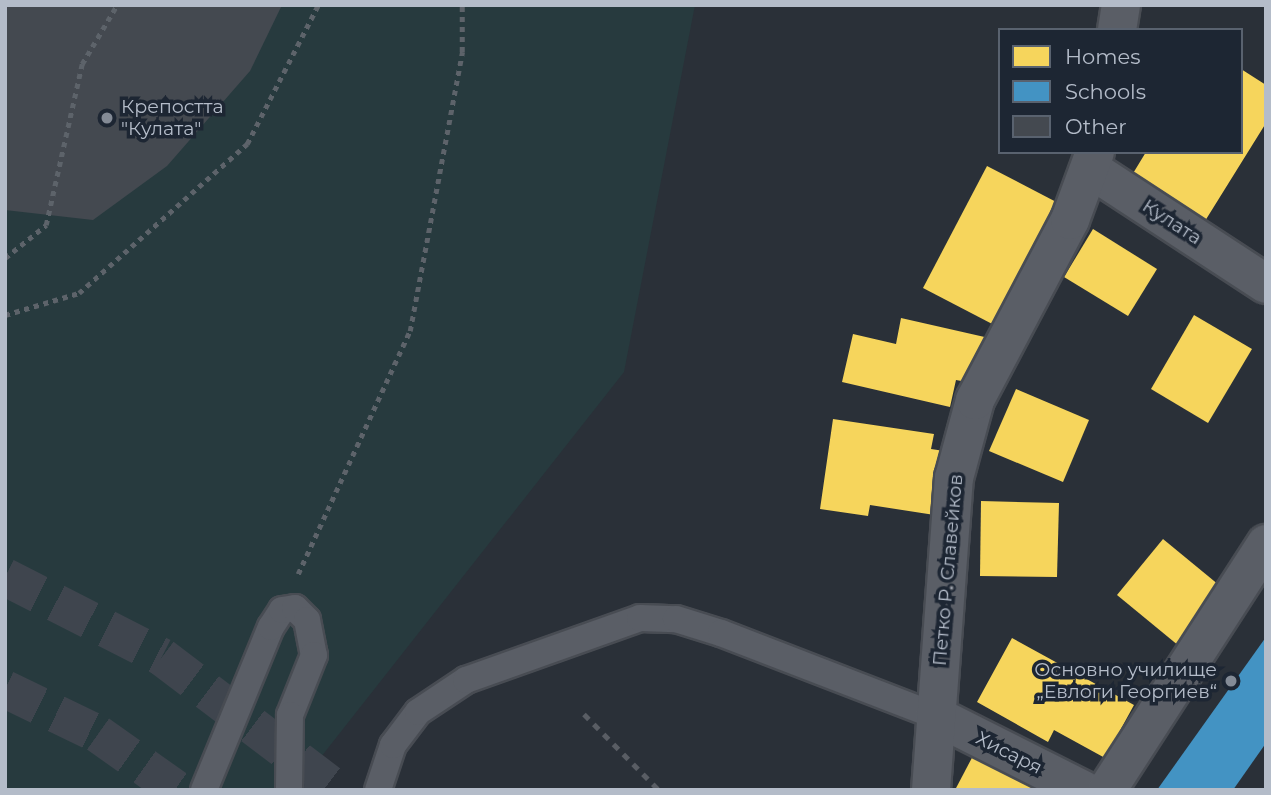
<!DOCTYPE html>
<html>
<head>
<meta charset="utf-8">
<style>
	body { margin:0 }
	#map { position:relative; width:1271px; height:795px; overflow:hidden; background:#2a3038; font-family:Montserrat,sans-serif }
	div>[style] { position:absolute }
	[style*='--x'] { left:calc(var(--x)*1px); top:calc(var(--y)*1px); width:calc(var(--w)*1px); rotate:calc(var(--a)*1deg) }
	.green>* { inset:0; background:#273a3e }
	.homes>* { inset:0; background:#f6d55c }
	.schools>* { inset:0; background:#4393c3 }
	.building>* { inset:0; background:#444950 }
	.primary-tunnel>* { height:38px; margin-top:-19px; transform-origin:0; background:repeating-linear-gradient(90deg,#3f454e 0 38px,transparent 0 57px) }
	.path>* { height:4.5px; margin-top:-2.25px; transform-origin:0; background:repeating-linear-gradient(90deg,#5d636a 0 5px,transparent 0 10px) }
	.roads { filter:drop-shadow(2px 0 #484c53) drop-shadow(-2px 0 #484c53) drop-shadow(0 2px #484c53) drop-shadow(0 -2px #484c53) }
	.service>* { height:26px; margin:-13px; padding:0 13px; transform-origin:13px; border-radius:13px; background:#5a5e66 }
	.minor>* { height:38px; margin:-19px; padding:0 19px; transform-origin:19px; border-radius:19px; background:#5a5e66 }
	.rail>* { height:5px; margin-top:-2.5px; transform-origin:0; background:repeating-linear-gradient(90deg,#595d64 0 7px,transparent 0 14px) }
	.dots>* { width:19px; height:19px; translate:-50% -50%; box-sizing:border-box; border:4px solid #1d2633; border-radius:50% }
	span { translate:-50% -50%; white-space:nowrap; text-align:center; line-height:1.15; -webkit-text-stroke:7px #1d2633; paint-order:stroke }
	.poi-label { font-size:19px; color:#b4bcc9 }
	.left { translate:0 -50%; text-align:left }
	.right { translate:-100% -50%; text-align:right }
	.street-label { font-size:19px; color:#b4bcc9 }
	.frame { position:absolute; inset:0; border:7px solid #b4bcc9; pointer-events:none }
	.legend { position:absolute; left:998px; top:28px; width:245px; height:126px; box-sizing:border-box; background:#1d2633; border:2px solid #59626f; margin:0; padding:9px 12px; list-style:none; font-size:21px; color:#b4bcc9 }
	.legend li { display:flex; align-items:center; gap:14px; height:35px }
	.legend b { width:35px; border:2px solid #59626f }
</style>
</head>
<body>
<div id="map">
	<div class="green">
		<div style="clip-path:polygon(5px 5px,695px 5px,624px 372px,295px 790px,5px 790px)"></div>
	</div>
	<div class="homes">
		<div style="clip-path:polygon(1241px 69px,1266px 85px,1266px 123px,1205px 221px,1132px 175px,1146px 152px,1241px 152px)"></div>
		<div style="clip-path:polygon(987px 166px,1062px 205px,998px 327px,923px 288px)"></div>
		<div style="clip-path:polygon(1093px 229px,1157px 269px,1128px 316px,1064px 277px)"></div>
		<div style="clip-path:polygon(1194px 315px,1252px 349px,1208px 423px,1151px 389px)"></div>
		<div style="clip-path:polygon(901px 318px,989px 338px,978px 384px,956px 380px,950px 407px,842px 382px,853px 334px,896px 344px)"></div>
		<div style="clip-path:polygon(1016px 389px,1089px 420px,1063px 482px,989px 451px)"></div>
		<div style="clip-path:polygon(833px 419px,934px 434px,931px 449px,951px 452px,941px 516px,870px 505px,868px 516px,820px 509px)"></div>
		<div style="clip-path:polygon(981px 501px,1059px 503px,1057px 577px,980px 576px)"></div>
		<div style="clip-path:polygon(1163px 539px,1225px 590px,1179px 646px,1117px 595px)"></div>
		<div style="clip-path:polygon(1012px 638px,1134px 705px,1105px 758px,1054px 730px,1048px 742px,977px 702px)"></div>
		<div style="clip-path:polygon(975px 752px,1044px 790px,955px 790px)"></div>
	</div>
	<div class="schools">
		<div style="clip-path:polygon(1266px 637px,1266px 743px,1233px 790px,1157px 790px)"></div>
	</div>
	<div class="building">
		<div style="clip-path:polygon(5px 5px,282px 5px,250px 71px,167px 166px,93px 220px,5px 210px)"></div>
	</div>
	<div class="primary-tunnel">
		<div style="--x:5;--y:577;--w:176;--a:27"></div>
		<div style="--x:162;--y:657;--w:220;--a:37.2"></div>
		<div style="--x:5;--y:689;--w:103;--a:25.8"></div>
		<div style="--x:98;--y:734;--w:97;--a:35.3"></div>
	</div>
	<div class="path">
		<div style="--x:5;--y:258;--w:53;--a:-38.8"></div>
		<div style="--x:46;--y:225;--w:165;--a:-77.4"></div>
		<div style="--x:82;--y:64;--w:69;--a:-59.3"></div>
		<div style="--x:5;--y:315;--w:77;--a:-16.6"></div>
		<div style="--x:79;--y:293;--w:225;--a:-41.6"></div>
		<div style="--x:247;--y:144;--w:156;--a:-62.9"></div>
		<div style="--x:298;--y:574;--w:268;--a:-65.3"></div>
		<div style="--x:410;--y:331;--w:284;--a:-79.4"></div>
		<div style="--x:462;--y:52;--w:47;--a:-90"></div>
	</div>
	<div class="roads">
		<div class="service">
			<div style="--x:204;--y:790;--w:176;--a:-67.7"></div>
			<div style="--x:271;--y:627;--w:20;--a:-57"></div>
			<div style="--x:282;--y:610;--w:13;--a:-9"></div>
			<div style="--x:295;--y:608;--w:17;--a:45"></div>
			<div style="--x:307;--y:620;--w:36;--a:79"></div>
			<div style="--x:314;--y:655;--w:65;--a:111.8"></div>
			<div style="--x:290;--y:715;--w:75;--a:90.8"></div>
			<div style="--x:378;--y:790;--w:47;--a:-71.6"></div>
			<div style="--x:393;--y:745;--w:41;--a:-52.9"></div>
			<div style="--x:418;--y:712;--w:58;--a:-33.7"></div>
			<div style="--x:466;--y:680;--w:185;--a:-19.6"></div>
			<div style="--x:640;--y:618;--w:36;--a:2"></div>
			<div style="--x:676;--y:619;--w:47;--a:17.3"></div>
			<div style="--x:721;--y:633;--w:230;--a:21.1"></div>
		</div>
		<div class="minor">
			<div style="--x:1117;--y:30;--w:25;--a:-81"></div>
			<div style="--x:1092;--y:170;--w:208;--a:33.2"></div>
			<div style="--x:936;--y:716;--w:165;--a:26.7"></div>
			<div style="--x:931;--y:790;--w:313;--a:-85.8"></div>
			<div style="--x:954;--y:478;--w:81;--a:-74.9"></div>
			<div style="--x:975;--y:400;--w:204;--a:-62.2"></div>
			<div style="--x:1070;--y:220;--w:72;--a:-69.8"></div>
			<div style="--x:1107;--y:790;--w:293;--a:-57.1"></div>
		</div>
	</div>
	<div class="rail">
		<div style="--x:584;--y:714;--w:107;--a:45.4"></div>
	</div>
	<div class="dots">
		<div style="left:107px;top:118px;background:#848b96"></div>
		<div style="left:1231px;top:681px;background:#848b96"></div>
	</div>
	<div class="poi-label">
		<span class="left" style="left:121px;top:118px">Крепостта<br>"Кулата"</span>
		<span class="right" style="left:1217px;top:681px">Основно училище<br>„Евлоги Георгиев“</span>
	</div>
	<div class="street-label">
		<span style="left:1172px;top:222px;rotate:33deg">Кулата</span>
		<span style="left:948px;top:570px;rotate:-85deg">Петко Р. Славейков</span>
		<span style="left:1009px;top:753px;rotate:27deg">Хисаря</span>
	</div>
	<div class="frame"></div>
	<ul class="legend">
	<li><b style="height:19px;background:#f6d55c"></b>Homes</li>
	<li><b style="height:19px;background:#4393c3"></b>Schools</li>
	<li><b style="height:19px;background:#444950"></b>Other</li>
	</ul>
</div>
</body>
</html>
